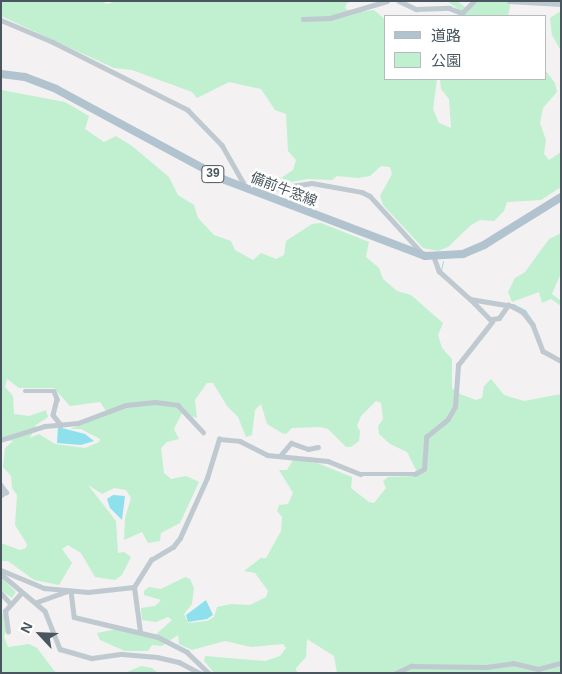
<!DOCTYPE html>
<html>
<head>
<meta charset="utf-8">
<style>
	body { margin:0 }
	#map { position:relative; width:562px; height:674px; overflow:hidden; background:#f3f1f1; font-family:Helvetica,"Noto Sans JP",sans-serif }
	div>[style] { position:absolute }
	[style*='--x'] { left:calc(var(--x)*1px); top:calc(var(--y)*1px); width:calc(var(--w)*1px); rotate:calc(var(--a)*1deg) }
	.green>* { inset:0; background:#c0f0cf }
	.water>* { inset:0; background:#8ee0ed }
	.stream>* { height:1px; margin:-0.5px; padding:0 0.5px; transform-origin:0.5px; border-radius:0.5px; background:#8ee0ed }
	.minor>* { height:4.5px; margin:-2.25px; padding:0 2.25px; transform-origin:2.25px; border-radius:2.25px; background:#bfc9d0 }
	.primary>* { height:8px; margin:-4px; padding:0 4px; transform-origin:4px; border-radius:4px; background:#b1c3cf }
	span { translate:-50% -50%; white-space:nowrap; text-align:center; line-height:1.15; -webkit-text-stroke:5px #fff; paint-order:stroke }
	.shield-label span { padding:1px 4px; background:#fff; border:1px solid; border-radius:4px; -webkit-text-stroke-width:0 }
	.shield-label { font-size:12px; color:#49565f; font-weight:700 }
	.street-label { font-size:14px; color:#49565f }
	.frame { position:absolute; inset:0; border:2px solid #49565f; pointer-events:none }
	.legend { position:absolute; left:384px; top:15px; width:162px; height:65px; box-sizing:border-box; background:#fff; border:1px solid #b6bbbf; margin:0; padding:6px 9px; list-style:none; font-size:15px; color:#49565f }
	.legend li { display:flex; align-items:center; gap:10px; height:25px }
	.legend b { width:25px; border:1px solid #b6bbbf }
	.north { position:absolute; left:15px; top:609px; width:50px; height:50px; -webkit-text-stroke:4px #fff; paint-order:stroke; rotate:295deg; font-size:14px; font-weight:700; line-height:20px; text-align:center; color:#49565f }
	.north::after { content:''; display:block; margin:auto; width:18px; height:22px; background:#49565f; clip-path:polygon(50% 0,100% 100%,50% 72%,0 100%) }
</style>
</head>
<body>
<div id="map">
	<div class="green">
		<div style="clip-path:polygon(1px 1px,102px 1px,107px 4px,116px 1px,354px 1px,347px 3px,345px 8px,352px 13px,374px 10px,386px 20px,386px 79px,437px 79px,433px 109px,439px 123px,451px 128px,449px 99px,441px 89px,440px 79px,546px 79px,546px 71px,555px 83px,557px 92px,543px 108px,540px 123px,546px 140px,544px 154px,549px 160px,561px 152px,561px 187px,541px 200px,507px 202px,504px 211px,494px 221px,480px 220px,471px 225px,448px 247px,438px 251px,423px 248px,383px 205px,380px 196px,392px 174px,390px 167px,381px 166px,370px 176px,358px 178px,337px 176px,332px 180px,308px 179px,279px 184px,278px 180px,293px 170px,296px 160px,288px 151px,286px 114px,275px 110px,261px 89px,229px 82px,197px 98px,192px 92px,132px 70px,114px 68px,1px 16px)"></div>
		<div style="clip-path:polygon(447px 1px,457px 1px,469px 10px,478px 1px,509px 1px,510px 6px,508px 16px,458px 16px,459px 10px)"></div>
		<div style="clip-path:polygon(561px 11px,561px 51px,552px 35px,550px 18px)"></div>
		<div style="clip-path:polygon(evenodd,1px 90px,65px 102px,89px 116px,85px 129px,104px 142px,116px 136px,132px 146px,169px 177px,178px 195px,194px 205px,198px 218px,214px 235px,231px 241px,235px 250px,253px 260px,261px 253px,276px 259px,284px 255px,286px 241px,312px 224px,321px 223px,369px 242px,366px 257px,379px 268px,383px 279px,397px 291px,411px 295px,443px 323px,438px 335px,442px 348px,452px 359px,452px 388px,460px 394px,476px 400px,482px 398px,484px 386px,491px 379px,504px 395px,524px 401px,561px 394px,561px 673px,337px 673px,334px 656px,307px 639px,306px 657px,296px 668px,297px 673px,214px 673px,204px 661px,205px 656px,265px 661px,280px 656px,286px 648px,283px 644px,251px 647px,225px 641px,192px 650px,179px 644px,178px 635px,162px 646px,152px 645px,148px 651px,125px 651px,100px 640px,97px 633px,117px 629px,153px 637px,172px 620px,168px 617px,156px 622px,142px 620px,141px 608px,155px 606px,161px 600px,144px 595px,144px 591px,149px 587px,161px 589px,185px 577px,190px 579px,194px 588px,192px 604px,184px 614px,188px 623px,207px 621px,214px 617px,217px 607px,231px 604px,250px 605px,266px 597px,268px 591px,255px 573px,244px 571px,261px 558px,266px 558px,281px 531px,282px 517px,277px 511px,279px 505px,288px 504px,293px 493px,279px 470px,287px 470px,293px 460px,317px 463px,352px 477px,351px 488px,369px 502px,374px 503px,386px 488px,383px 481px,388px 477px,413px 476px,416px 470px,407px 452px,390px 444px,379px 434px,378px 426px,383px 419px,381px 403px,376px 401px,361px 416px,357px 426px,360px 431px,359px 441px,351px 447px,346px 447px,328px 429px,320px 427px,292px 428px,286px 434px,282px 433px,267px 424px,261px 404px,255px 410px,252px 435px,246px 437px,238px 417px,227px 406px,213px 383px,207px 383px,195px 400px,197px 418px,182px 413px,174px 429px,179px 439px,167px 442px,161px 448px,164px 473px,171px 479px,186px 476px,199px 482px,180px 523px,161px 533px,160px 541px,148px 543px,142px 532px,124px 540px,125px 518px,131px 498px,126px 490px,114px 488px,102px 494px,88px 485px,116px 521px,118px 553px,124px 552px,131px 557px,122px 575px,115px 580px,95px 577px,81px 553px,68px 545px,62px 549px,72px 563px,59px 585px,34px 580px,8px 561px,1px 561px,1px 543px,20px 550px,26px 548px,27px 544px,15px 525px,17px 495px,12px 488px,11px 476px,3px 467px,5px 448px,13px 441px,1px 439px,1px 90px,7px 379px,19px 388px,54px 388px,70px 406px,100px 402px,108px 414px,70px 429px,81px 429px,100px 439px,99px 442px,85px 448px,55px 444px,39px 434px,30px 438px,36px 425px,48px 417px,46px 410px,29px 416px,14px 414px,13px 396px,5px 387px,7px 379px)"></div>
		<div style="clip-path:polygon(561px 233px,561px 273px,552px 294px,561px 301px,561px 306px,551px 299px,542px 303px,539px 292px,512px 302px,508px 292px,515px 278px,525px 272px,549px 239px)"></div>
		<div style="clip-path:polygon(1px 577px,16px 592px,12px 598px,1px 590px)"></div>
		<div style="clip-path:polygon(1px 614px,4px 614px,7px 627px,4px 637px,8px 647px,29px 644px,37px 648px,56px 673px,1px 673px)"></div>
		<div style="clip-path:polygon(141px 666px,152px 668px,158px 673px,125px 673px)"></div>
	</div>
	<div class="water">
		<div style="clip-path:polygon(58px 427px,85px 434px,94px 441px,81px 445px,57px 443px)"></div>
		<div style="clip-path:polygon(113px 495px,125px 496px,122px 520px,110px 508px,107px 499px)"></div>
		<div style="clip-path:polygon(206px 600px,213px 615px,207px 619px,188px 622px,186px 615px)"></div>
	</div>
	<div class="stream">
		<div style="--x:441;--y:270;--w:9;--a:-77"></div>
		<div style="--x:513;--y:304;--w:13;--a:27"></div>
		<div style="--x:525;--y:310;--w:18;--a:56"></div>
	</div>
	<div class="minor">
		<div style="--x:399;--y:1;--w:19;--a:25"></div>
		<div style="--x:416;--y:9;--w:33;--a:-2"></div>
		<div style="--x:449;--y:8;--w:14;--a:21"></div>
		<div style="--x:462;--y:13;--w:17;--a:-45"></div>
		<div style="--x:509;--y:1;--w:52;--a:3.3"></div>
		<div style="--x:303;--y:19;--w:27;--a:-2"></div>
		<div style="--x:330;--y:18;--w:59;--a:-16.6"></div>
		<div style="--x:1;--y:20;--w:56;--a:22.9"></div>
		<div style="--x:53;--y:42;--w:151;--a:26.7"></div>
		<div style="--x:188;--y:110;--w:49;--a:45.8"></div>
		<div style="--x:222;--y:145;--w:43;--a:60.4"></div>
		<div style="--x:243;--y:182;--w:5;--a:90"></div>
		<div style="--x:261;--y:194;--w:12;--a:-24"></div>
		<div style="--x:272;--y:189;--w:40;--a:-8.5"></div>
		<div style="--x:312;--y:183;--w:51;--a:10.2"></div>
		<div style="--x:362;--y:192;--w:9;--a:27"></div>
		<div style="--x:370;--y:196;--w:77;--a:47.6"></div>
		<div style="--x:434;--y:257;--w:15;--a:70"></div>
		<div style="--x:439;--y:271;--w:42;--a:42.1"></div>
		<div style="--x:470;--y:299;--w:43;--a:9.5"></div>
		<div style="--x:512;--y:306;--w:13;--a:29"></div>
		<div style="--x:523;--y:312;--w:16;--a:52"></div>
		<div style="--x:533;--y:325;--w:28;--a:69"></div>
		<div style="--x:543;--y:351;--w:21;--a:29"></div>
		<div style="--x:492;--y:319;--w:7;--a:-8"></div>
		<div style="--x:499;--y:318;--w:16;--a:-55"></div>
		<div style="--x:25;--y:391;--w:29;--a:0"></div>
		<div style="--x:54;--y:391;--w:9;--a:69"></div>
		<div style="--x:57;--y:399;--w:16;--a:104"></div>
		<div style="--x:53;--y:415;--w:13;--a:51"></div>
		<div style="--x:1;--y:440;--w:46;--a:-17.7"></div>
		<div style="--x:45;--y:426;--w:33;--a:-5"></div>
		<div style="--x:78;--y:423;--w:51;--a:-20.6"></div>
		<div style="--x:126;--y:405;--w:29;--a:-6"></div>
		<div style="--x:155;--y:402;--w:23;--a:7"></div>
		<div style="--x:178;--y:405;--w:37;--a:47"></div>
		<div style="--x:280;--y:456;--w:17;--a:-50"></div>
		<div style="--x:291;--y:443;--w:18;--a:19"></div>
		<div style="--x:308;--y:449;--w:10;--a:-11"></div>
		<div style="--x:1;--y:485;--w:9;--a:54"></div>
		<div style="--x:6;--y:492;--w:6;--a:141"></div>
		<div style="--x:1;--y:570;--w:47;--a:22.7"></div>
		<div style="--x:44;--y:588;--w:44;--a:5.2"></div>
		<div style="--x:88;--y:592;--w:46;--a:-6.2"></div>
		<div style="--x:1;--y:574;--w:57;--a:40.1"></div>
		<div style="--x:45;--y:611;--w:41;--a:68.5"></div>
		<div style="--x:60;--y:649;--w:33;--a:16"></div>
		<div style="--x:92;--y:658;--w:30;--a:-8"></div>
		<div style="--x:122;--y:654;--w:35;--a:5"></div>
		<div style="--x:157;--y:657;--w:23;--a:13"></div>
		<div style="--x:179;--y:662;--w:24;--a:28"></div>
		<div style="--x:71;--y:591;--w:26;--a:83"></div>
		<div style="--x:74;--y:617;--w:86;--a:13.4"></div>
		<div style="--x:158;--y:637;--w:33;--a:27"></div>
		<div style="--x:187;--y:652;--w:30;--a:44"></div>
		<div style="--x:1;--y:593;--w:15;--a:48"></div>
		<div style="--x:37;--y:602;--w:33;--a:-20"></div>
		<div style="--x:8;--y:632;--w:21;--a:-98"></div>
		<div style="--x:5;--y:611;--w:24;--a:-48"></div>
		<div style="--x:140;--y:632;--w:45;--a:-97.6"></div>
		<div style="--x:134;--y:587;--w:32;--a:-58"></div>
		<div style="--x:151;--y:560;--w:26;--a:-31"></div>
		<div style="--x:173;--y:547;--w:11;--a:-52"></div>
		<div style="--x:180;--y:538;--w:66;--a:-65.8"></div>
		<div style="--x:207;--y:478;--w:41;--a:-72.9"></div>
		<div style="--x:219;--y:439;--w:21;--a:5"></div>
		<div style="--x:240;--y:441;--w:30;--a:27"></div>
		<div style="--x:267;--y:455;--w:61;--a:5.6"></div>
		<div style="--x:328;--y:461;--w:35;--a:22"></div>
		<div style="--x:361;--y:474;--w:54;--a:0"></div>
		<div style="--x:415;--y:474;--w:10;--a:-29"></div>
		<div style="--x:424;--y:469;--w:32;--a:-86"></div>
		<div style="--x:426;--y:437;--w:28;--a:-39"></div>
		<div style="--x:448;--y:419;--w:14;--a:-60"></div>
		<div style="--x:455;--y:407;--w:42;--a:-85.9"></div>
		<div style="--x:458;--y:365;--w:55;--a:-51.7"></div>
		<div style="--x:492;--y:322;--w:32;--a:-134"></div>
		<div style="--x:396;--y:673;--w:17;--a:-25"></div>
		<div style="--x:411;--y:666;--w:75;--a:0.8"></div>
		<div style="--x:486;--y:667;--w:27;--a:-8"></div>
		<div style="--x:513;--y:663;--w:26;--a:13"></div>
		<div style="--x:538;--y:669;--w:24;--a:-15"></div>
	</div>
	<div class="primary">
		<div style="--x:1;--y:74;--w:24;--a:7"></div>
		<div style="--x:25;--y:77;--w:33;--a:21"></div>
		<div style="--x:56;--y:89;--w:192;--a:28.3"></div>
		<div style="--x:225;--y:180;--w:214;--a:20.8"></div>
		<div style="--x:425;--y:256;--w:38;--a:-3"></div>
		<div style="--x:463;--y:254;--w:23;--a:-23"></div>
		<div style="--x:484;--y:245;--w:91;--a:-31.9"></div>
	</div>
	<div class="shield-label">
		<span style="left:213px;top:174px">39</span>
	</div>
	<div class="street-label">
		<span style="left:284px;top:189px;rotate:21deg">備前牛窓線</span>
	</div>
	<div class="frame"></div>
	<ul class="legend">
	<li><b style="height:6px;background:#b1c3cf"></b>道路</li>
	<li><b style="height:14px;background:#c0f0cf"></b>公園</li>
	</ul>
	<div class="north">N</div>
</div>
</body>
</html>
